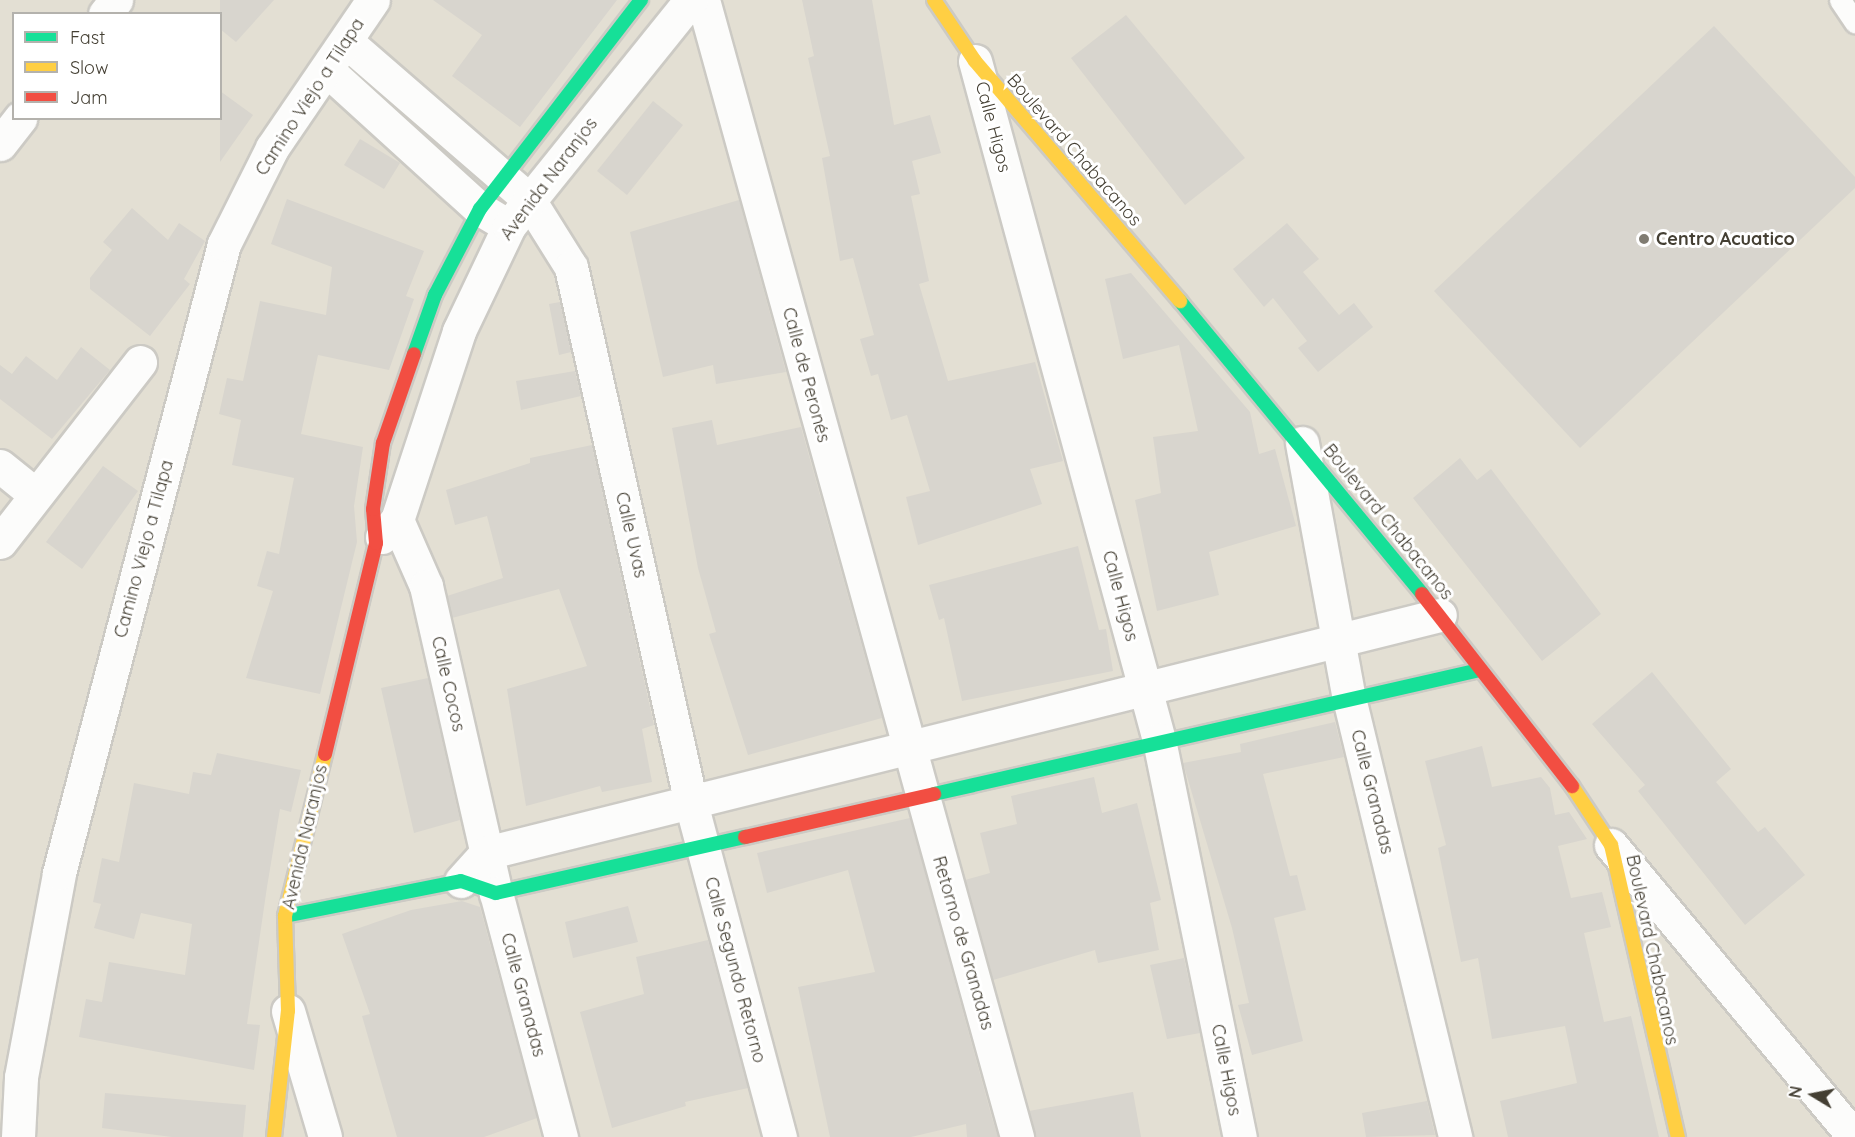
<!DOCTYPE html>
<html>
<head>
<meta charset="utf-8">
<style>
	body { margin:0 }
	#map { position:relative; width:1855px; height:1137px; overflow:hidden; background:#eeede6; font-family:Quicksand,sans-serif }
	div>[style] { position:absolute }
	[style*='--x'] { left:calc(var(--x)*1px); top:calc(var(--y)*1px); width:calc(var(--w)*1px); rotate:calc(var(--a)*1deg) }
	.residential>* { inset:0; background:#e3dfd3 }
	.building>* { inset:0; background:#d8d5ce }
	.roads { filter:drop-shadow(2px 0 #cccac4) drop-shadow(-2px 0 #cccac4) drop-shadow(0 2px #cccac4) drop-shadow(0 -2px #cccac4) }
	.lane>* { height:21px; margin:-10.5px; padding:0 10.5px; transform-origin:10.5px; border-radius:10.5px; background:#fcfcfb }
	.street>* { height:33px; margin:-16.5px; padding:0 16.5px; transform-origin:16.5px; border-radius:16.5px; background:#fcfcfb }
	.fast>* { height:14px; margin:-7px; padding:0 7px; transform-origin:7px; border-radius:7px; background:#16e098 }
	.slow>* { height:14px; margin:-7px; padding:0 7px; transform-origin:7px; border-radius:7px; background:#ffcf43 }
	.jam>* { height:14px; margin:-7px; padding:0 7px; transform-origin:7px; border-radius:7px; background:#f24e42 }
	.dots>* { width:16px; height:16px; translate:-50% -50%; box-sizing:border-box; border:3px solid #fff; border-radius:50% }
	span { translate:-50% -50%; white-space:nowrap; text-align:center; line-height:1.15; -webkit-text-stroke:6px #fff; paint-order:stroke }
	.street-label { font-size:18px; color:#443f33 }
	.poi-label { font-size:18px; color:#443f33; font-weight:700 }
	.left { translate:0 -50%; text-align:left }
	.legend { position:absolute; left:12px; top:12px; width:210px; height:108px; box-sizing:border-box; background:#fff; border:2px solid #b4b2ad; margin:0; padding:8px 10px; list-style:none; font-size:18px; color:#443f33 }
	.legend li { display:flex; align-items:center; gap:12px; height:30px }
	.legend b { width:30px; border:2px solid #b4b2ad }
	.north { position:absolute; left:1783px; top:1065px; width:60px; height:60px; -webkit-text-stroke:4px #fff; paint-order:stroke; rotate:280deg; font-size:16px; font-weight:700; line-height:24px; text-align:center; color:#443f33 }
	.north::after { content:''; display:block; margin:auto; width:21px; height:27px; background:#443f33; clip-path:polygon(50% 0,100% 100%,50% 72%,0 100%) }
</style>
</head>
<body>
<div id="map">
	<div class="residential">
		<div style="clip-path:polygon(evenodd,0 0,1855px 0,1855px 1137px,0 1137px,0 0,14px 14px,220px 14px,220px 118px,14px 118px,14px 14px)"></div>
	</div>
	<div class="building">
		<div style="clip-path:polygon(220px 0,274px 0,236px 42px,220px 29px)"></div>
		<div style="clip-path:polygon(433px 0,617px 0,520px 127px,452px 76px,482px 35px)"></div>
		<div style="clip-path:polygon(802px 0,872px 0,894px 125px,930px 115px,941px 153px,912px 161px,920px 194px,911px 196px,929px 281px,919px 284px,948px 381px,1035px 362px,1063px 461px,1030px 469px,1042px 504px,918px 545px,906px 497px,930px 491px,907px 415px,891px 420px,878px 374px,871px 376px,860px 339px,874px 335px,853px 258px,840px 261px,822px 158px,830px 156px,808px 58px,814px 56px)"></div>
		<div style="clip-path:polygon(1126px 15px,1245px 158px,1185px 205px,1071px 58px)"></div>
		<div style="clip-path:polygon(1714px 26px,1855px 177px,1855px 188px,1580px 448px,1434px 291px)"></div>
		<div style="clip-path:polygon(220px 91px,253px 115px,220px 162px)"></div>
		<div style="clip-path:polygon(653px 101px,683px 125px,627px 195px,597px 171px)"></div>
		<div style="clip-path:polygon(360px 139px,400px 163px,384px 189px,344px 165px)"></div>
		<div style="clip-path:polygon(287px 199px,424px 251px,406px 296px,414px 299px,389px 370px,318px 355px,301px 434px,363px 447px,354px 506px,357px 542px,320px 694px,246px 678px,273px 591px,257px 586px,267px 551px,279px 554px,294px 478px,232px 465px,241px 420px,219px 414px,227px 378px,243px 381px,260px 301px,326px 315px,332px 267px,271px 244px)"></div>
		<div style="clip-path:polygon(739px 200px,786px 372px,716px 384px,713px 365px,663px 377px,630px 232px)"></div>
		<div style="clip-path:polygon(132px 208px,168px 240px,179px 223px,205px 241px,184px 279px,190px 284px,150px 336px,90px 289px,90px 278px,112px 250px,103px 242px)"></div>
		<div style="clip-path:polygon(1287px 223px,1319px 259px,1303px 272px,1339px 315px,1354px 303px,1373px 327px,1318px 372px,1298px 348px,1307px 341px,1273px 298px,1264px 307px,1233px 269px)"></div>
		<div style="clip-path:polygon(1131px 273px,1250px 412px,1259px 454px,1275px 449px,1296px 526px,1209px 552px,1219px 595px,1157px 611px,1135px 500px,1161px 493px,1153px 437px,1198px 431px,1179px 345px,1123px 359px,1105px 279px)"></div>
		<div style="clip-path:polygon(560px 302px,571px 352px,559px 355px,549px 304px)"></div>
		<div style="clip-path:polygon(81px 347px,110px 370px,52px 439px,0 399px,0 365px,12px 374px,26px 356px,57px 380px)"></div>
		<div style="clip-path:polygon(575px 371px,581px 396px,521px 410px,516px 381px)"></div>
		<div style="clip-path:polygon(712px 420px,717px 445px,801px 427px,882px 718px,748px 755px,709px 634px,716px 632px,698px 568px,672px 428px)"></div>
		<div style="clip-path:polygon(592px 445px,654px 725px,642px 729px,652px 782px,602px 792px,600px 786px,526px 806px,507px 689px,587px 666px,559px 589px,452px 618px,447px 596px,503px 578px,487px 516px,455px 525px,446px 490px,530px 463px,530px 458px)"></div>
		<div style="clip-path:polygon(1460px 458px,1477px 480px,1491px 469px,1601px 614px,1542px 661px,1413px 498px)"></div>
		<div style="clip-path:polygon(103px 466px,138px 491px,82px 569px,46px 542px)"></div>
		<div style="clip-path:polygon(1078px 546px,1099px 630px,1106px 629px,1113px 671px,962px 701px,944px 618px,939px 620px,929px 585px)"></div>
		<div style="clip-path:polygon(1652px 672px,1731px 769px,1716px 782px,1758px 832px,1765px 827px,1805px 875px,1745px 925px,1638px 791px,1645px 785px,1592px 724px)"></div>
		<div style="clip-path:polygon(428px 678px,460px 820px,414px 833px,381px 688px)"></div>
		<div style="clip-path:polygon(1335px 722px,1344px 757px,1263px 774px,1290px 876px,1297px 875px,1306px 910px,1274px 918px,1303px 1041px,1252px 1055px,1238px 1005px,1249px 1003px,1232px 928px,1183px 763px,1241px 752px,1240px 744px)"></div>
		<div style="clip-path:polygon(1482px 746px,1492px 787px,1541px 777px,1550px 788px,1555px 815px,1569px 812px,1587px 839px,1558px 846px,1571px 898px,1602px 892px,1611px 927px,1584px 933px,1604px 1022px,1631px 1016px,1659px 1137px,1508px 1137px,1500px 1101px,1577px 1083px,1565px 1026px,1492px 1039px,1478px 958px,1461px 962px,1438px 848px,1446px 845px,1425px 761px)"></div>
		<div style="clip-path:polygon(217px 753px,301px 770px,291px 812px,280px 809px,267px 887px,247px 1024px,260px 1025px,254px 1070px,79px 1037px,86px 999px,102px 1002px,109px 962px,185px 975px,192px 924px,141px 913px,134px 939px,94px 928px,101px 904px,93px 902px,102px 858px,119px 862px,134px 783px,189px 794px,193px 772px,211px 775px)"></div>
		<div style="clip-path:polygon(1094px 777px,1102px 813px,1137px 803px,1161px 900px,1150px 903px,1159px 950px,1098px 963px,1095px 950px,993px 980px,965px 880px,990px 873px,980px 833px,1017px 824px,1011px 796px)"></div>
		<div style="clip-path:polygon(910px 818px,992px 1118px,983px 1120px,992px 1118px,998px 1137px,967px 1137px,966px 1124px,911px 1137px,830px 1137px,798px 987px,875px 972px,848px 870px,767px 893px,757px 853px)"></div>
		<div style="clip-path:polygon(462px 901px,480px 907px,537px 1118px,484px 1137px,397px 1137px,362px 1016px,370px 1014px,342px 934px,411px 910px)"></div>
		<div style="clip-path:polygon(628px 906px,638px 942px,573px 958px,565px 922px)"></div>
		<div style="clip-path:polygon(708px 940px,748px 1088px,685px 1102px,686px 1106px,612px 1128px,580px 1012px,644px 994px,636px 957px)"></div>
		<div style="clip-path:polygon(1184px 958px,1200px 1033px,1167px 1039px,1150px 965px)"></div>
		<div style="clip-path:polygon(1133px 1092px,1141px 1137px,1035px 1137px,1029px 1111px)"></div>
		<div style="clip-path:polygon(105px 1093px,246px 1105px,243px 1137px,172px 1137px,102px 1128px)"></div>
		<div style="clip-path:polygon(1427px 1101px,1435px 1135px,1366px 1137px,1362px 1113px)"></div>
	</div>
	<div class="roads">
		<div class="lane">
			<div style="--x:1840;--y:0;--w:27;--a:56"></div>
		</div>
		<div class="street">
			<div style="--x:703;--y:0;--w:1180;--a:74.56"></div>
			<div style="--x:105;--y:14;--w:18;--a:-52"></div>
			<div style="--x:348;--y:43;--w:240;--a:40.9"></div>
			<div style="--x:529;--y:200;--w:79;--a:57.9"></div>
			<div style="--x:571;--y:267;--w:549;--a:77.38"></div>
			<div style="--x:691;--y:803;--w:346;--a:75.1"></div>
			<div style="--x:975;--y:61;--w:703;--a:74.84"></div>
			<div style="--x:1159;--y:740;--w:405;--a:78.5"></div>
			<div style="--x:327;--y:70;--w:207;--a:42.3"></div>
			<div style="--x:480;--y:209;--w:29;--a:31"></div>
			<div style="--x:0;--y:144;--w:33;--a:-52"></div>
			<div style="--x:1302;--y:443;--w:259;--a:79.6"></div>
			<div style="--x:1349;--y:698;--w:452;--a:76.4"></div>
			<div style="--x:0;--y:466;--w:46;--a:38.9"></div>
			<div style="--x:397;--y:520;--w:72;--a:66.3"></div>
			<div style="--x:426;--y:586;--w:315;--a:77.2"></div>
			<div style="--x:496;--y:893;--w:253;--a:75.1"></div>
			<div style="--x:382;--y:537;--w:23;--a:-49"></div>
			<div style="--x:397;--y:520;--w:199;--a:-71.8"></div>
			<div style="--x:459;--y:331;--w:116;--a:-64.5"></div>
			<div style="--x:509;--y:226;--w:290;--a:-51.2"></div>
			<div style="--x:0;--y:542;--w:228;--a:-52.1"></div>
			<div style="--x:1611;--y:845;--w:380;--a:50.2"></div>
			<div style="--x:461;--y:881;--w:38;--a:-48"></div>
			<div style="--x:486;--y:853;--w:983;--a:-14.01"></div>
			<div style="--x:288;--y:1011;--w:131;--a:73.6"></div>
			<div style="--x:18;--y:1137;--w:60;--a:-87.1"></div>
			<div style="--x:21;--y:1077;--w:208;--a:-79.4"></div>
			<div style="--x:59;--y:873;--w:650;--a:-75.3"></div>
			<div style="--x:224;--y:244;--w:107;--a:-63.4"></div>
			<div style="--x:272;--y:148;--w:179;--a:-55.7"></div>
		</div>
		<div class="fast">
			<div style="--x:1180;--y:301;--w:380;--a:50.4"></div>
			<div style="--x:414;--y:354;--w:63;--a:-70.4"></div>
			<div style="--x:435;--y:295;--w:97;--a:-62.4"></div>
			<div style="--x:480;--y:209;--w:264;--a:-52.4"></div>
			<div style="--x:934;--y:794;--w:560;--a:-12.8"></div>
			<div style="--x:285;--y:916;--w:179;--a:-11.2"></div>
			<div style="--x:461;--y:881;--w:37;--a:19"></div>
			<div style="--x:496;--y:893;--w:255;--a:-12.7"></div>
		</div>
		<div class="slow">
			<div style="--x:934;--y:0;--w:73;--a:56.1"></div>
			<div style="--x:975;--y:61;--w:316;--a:49.5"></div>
			<div style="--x:1572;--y:786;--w:71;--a:56.5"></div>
			<div style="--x:1611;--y:845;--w:300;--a:77.1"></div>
			<div style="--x:274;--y:1137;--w:127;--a:-83.7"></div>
			<div style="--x:288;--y:1011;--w:95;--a:-91.8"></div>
			<div style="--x:285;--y:916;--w:167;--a:-76.1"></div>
		</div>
		<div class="jam">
			<div style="--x:1422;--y:594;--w:244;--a:52"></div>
			<div style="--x:325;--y:754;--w:217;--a:-76.4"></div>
			<div style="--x:376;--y:543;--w:34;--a:-95"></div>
			<div style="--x:373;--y:509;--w:67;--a:-81.4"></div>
			<div style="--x:383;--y:443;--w:94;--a:-70.8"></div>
			<div style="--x:745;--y:837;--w:194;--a:-12.8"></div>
		</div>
	</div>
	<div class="dots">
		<div style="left:1644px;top:239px;background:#807c72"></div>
	</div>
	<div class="street-label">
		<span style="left:310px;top:97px;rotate:-57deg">Camino Viejo a Tilapa</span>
		<span style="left:993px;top:127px;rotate:75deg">Calle Higos</span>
		<span style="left:1074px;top:150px;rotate:49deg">Boulevard Chabacanos</span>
		<span style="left:549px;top:179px;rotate:-53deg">Avenida Naranjos</span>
		<span style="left:806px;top:375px;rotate:75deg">Calle de Peronés</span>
		<span style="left:1388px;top:522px;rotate:51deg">Boulevard Chabacanos</span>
		<span style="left:631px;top:535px;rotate:77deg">Calle Uvas</span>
		<span style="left:144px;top:549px;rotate:-75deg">Camino Viejo a Tilapa</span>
		<span style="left:1120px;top:596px;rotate:75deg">Calle Higos</span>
		<span style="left:448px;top:684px;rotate:77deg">Calle Cocos</span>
		<span style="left:1372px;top:792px;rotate:76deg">Calle Granadas</span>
		<span style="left:305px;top:837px;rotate:-77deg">Avenida Naranjos</span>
		<span style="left:963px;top:943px;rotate:74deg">Retorno de Granadas</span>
		<span style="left:1652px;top:950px;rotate:78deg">Boulevard Chabacanos</span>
		<span style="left:735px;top:970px;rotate:75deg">Calle Segundo Retorno</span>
		<span style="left:523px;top:995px;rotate:75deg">Calle Granadas</span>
		<span style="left:1226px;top:1070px;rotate:79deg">Calle Higos</span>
	</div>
	<div class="poi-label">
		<span class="left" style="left:1656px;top:239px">Centro Acuatico</span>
	</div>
	<ul class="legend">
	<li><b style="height:8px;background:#16e098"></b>Fast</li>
	<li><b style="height:8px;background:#ffcf43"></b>Slow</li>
	<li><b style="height:8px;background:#f24e42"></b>Jam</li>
	</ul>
	<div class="north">N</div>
</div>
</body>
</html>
